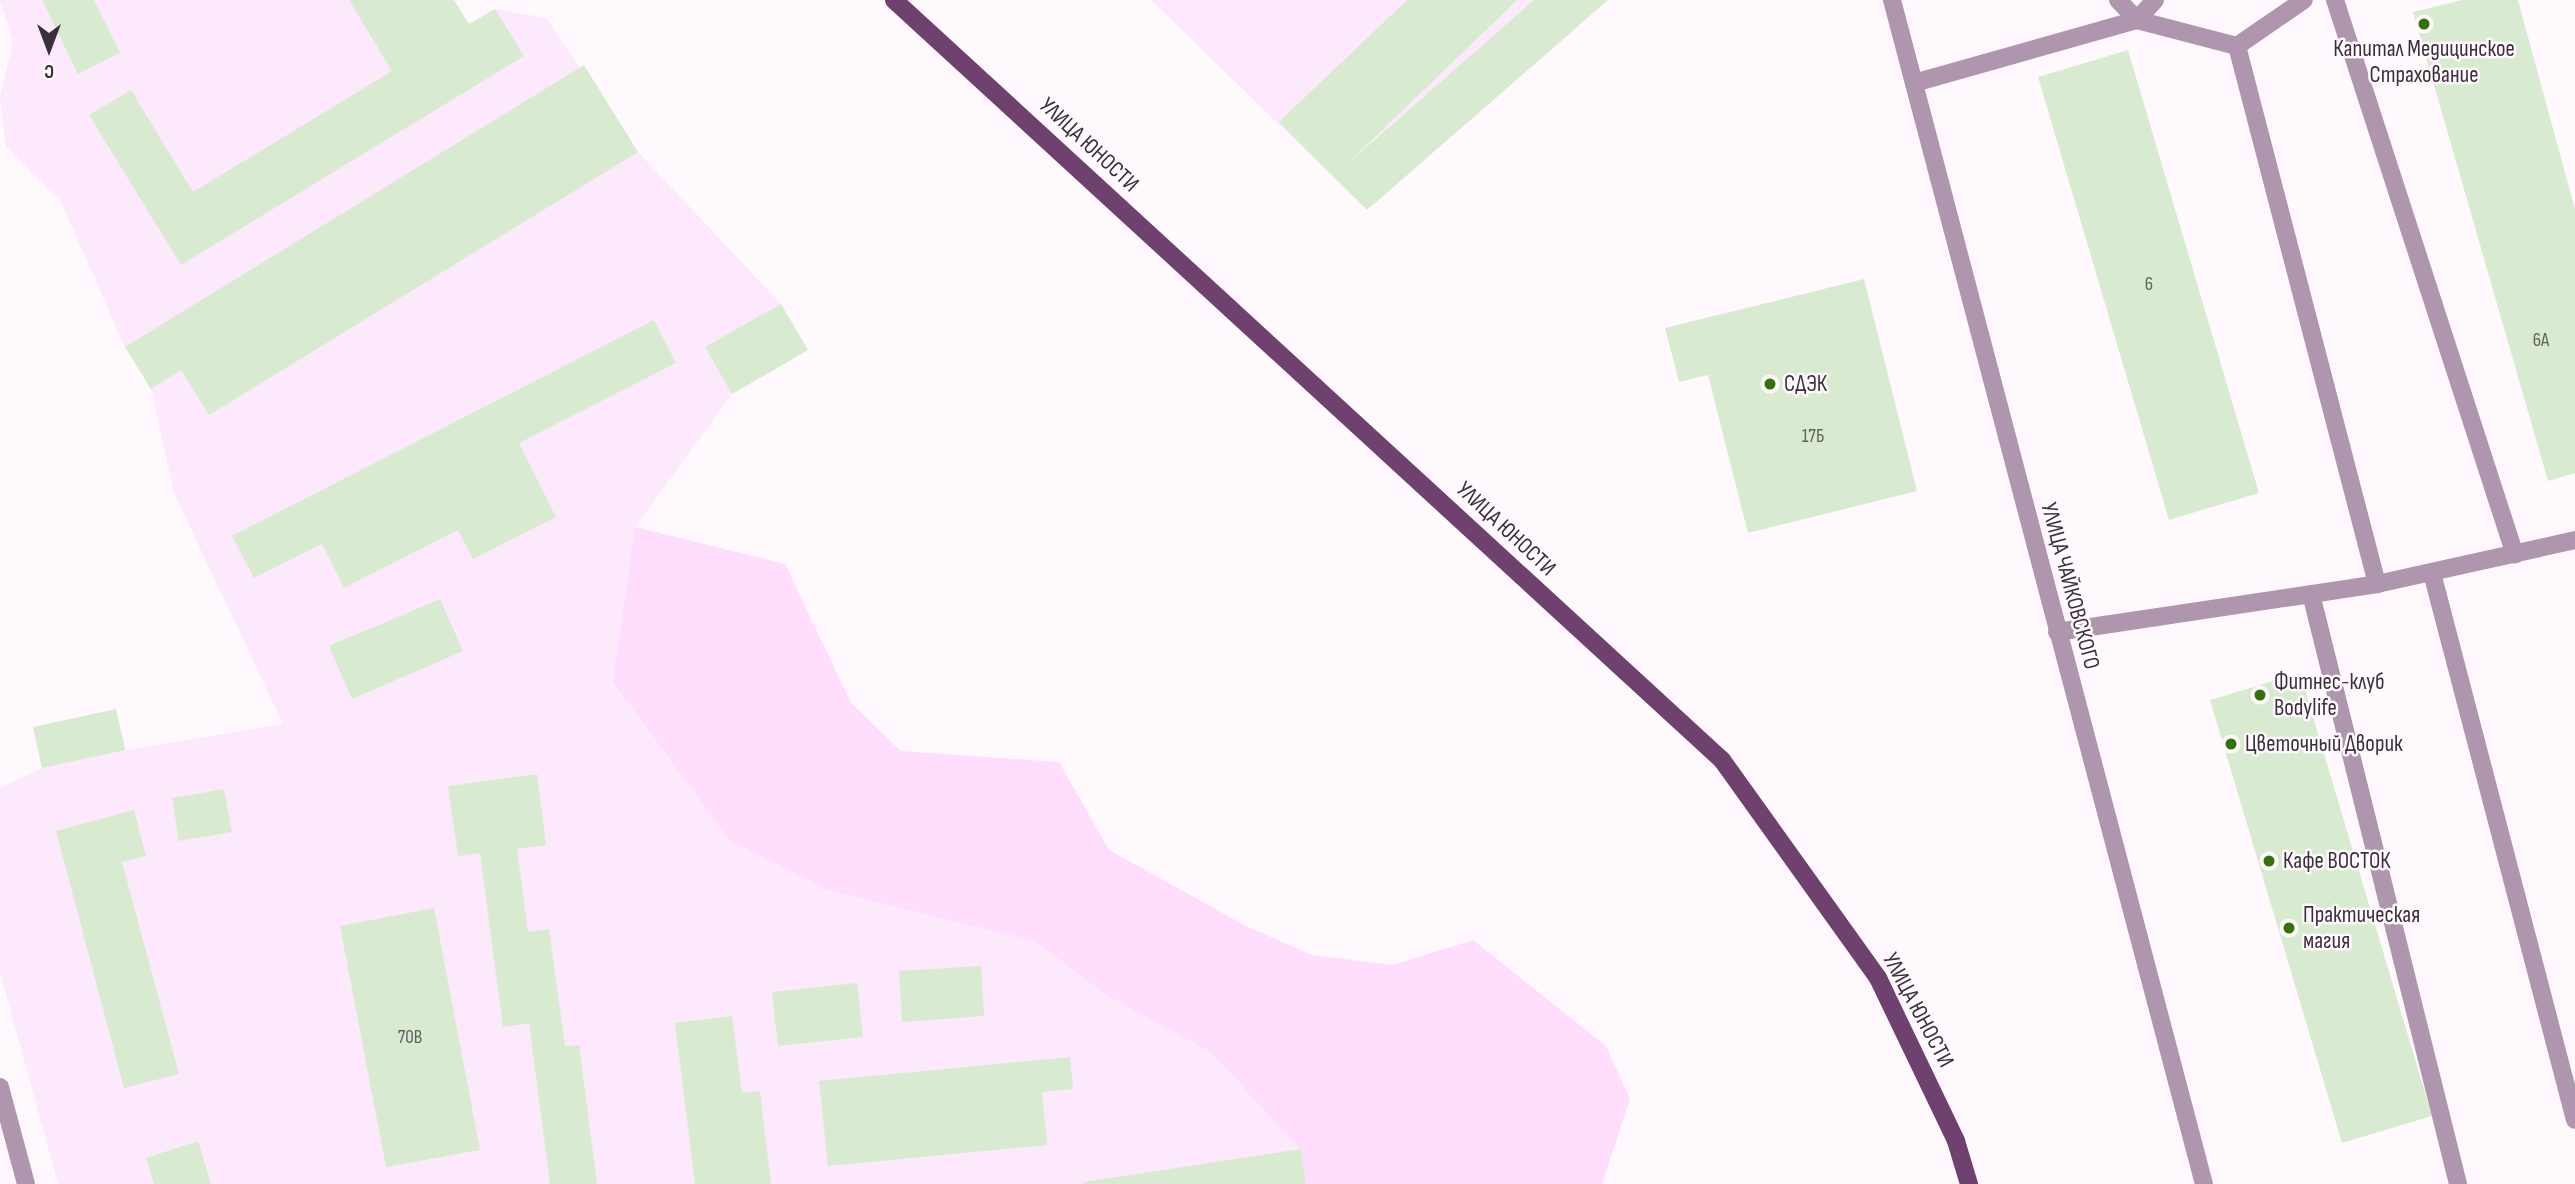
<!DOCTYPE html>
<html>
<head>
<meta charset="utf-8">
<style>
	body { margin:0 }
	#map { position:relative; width:2575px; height:1184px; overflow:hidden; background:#fff9fe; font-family:"Sofia Sans Condensed",sans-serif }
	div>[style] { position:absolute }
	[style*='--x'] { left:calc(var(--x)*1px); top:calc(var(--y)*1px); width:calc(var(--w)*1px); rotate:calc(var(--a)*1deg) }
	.built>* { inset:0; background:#fce9fb }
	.green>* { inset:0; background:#feddfd }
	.building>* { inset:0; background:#d8ebd0 }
	.service>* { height:18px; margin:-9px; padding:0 9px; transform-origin:9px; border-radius:9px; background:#b095af }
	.minor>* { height:18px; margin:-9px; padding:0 9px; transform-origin:9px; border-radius:9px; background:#b095af }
	.primary>* { height:18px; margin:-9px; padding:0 9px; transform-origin:9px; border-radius:9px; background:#6f416f }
	.dots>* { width:19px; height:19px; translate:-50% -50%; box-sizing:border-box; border:4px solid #fff9fe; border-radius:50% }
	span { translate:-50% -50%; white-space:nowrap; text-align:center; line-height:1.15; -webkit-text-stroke:5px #fff9fe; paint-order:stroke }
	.number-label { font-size:19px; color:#625f5f }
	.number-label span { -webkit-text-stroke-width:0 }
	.poi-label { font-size:23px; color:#3a3039 }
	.left { translate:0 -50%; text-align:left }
	.street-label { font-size:23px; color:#3a3039 }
	.north { position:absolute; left:14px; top:14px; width:70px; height:70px; -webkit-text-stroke:5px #fff9fe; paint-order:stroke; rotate:180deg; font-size:19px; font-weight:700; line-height:28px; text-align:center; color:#3a3039 }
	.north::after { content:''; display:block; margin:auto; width:24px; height:32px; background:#3a3039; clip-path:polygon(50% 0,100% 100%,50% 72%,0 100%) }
</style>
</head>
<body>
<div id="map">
	<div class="built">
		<div style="clip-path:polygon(0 0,454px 0,469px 24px,495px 9px,546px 18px,638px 152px,781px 304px,808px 350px,732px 394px,635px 527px,613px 682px,730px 841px,828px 890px,1035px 941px,1106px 995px,1212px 1053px,1301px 1149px,1306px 1184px,58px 1184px,0 972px,0 788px,42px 768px,33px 727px,116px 709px,126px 750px,283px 724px,174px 493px,151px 389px,125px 347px,61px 202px,6px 146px,0 97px,13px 42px)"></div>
		<div style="clip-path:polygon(1151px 0,1608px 0,1367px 210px)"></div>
	</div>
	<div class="green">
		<div style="clip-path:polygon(635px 527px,785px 564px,851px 703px,901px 751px,1059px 762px,1109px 850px,1246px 926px,1312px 955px,1393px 965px,1473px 940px,1606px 1046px,1630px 1099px,1602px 1184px,1306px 1184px,1300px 1149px,1212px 1053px,1106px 995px,1035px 941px,828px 890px,730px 841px,613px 682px)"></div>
	</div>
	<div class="building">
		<div style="clip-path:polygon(42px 0,94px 0,120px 53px,78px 74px)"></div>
		<div style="clip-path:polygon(349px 0,454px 0,469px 24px,495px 9px,524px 56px,181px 265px,89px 115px,131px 90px,193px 192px,392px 71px)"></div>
		<div style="clip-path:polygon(1407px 0,1517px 0,1344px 167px,1534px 0,1608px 0,1367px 210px,1279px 122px)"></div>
		<div style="clip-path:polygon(2462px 0,2518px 0,2575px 209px,2575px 473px,2548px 481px,2413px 12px)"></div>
		<div style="clip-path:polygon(2128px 50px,2259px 493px,2169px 520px,2038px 77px)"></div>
		<div style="clip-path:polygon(584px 65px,638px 152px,209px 415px,181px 370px,151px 389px,125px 347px)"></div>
		<div style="clip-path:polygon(1864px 279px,1917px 491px,1748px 533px,1708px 375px,1679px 382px,1665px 328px)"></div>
		<div style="clip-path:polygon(781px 304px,808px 350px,732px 394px,705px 347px)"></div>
		<div style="clip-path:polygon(654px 320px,676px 363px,519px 443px,556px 517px,473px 559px,458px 530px,344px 588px,322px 544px,254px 578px,232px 536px)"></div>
		<div style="clip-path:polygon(440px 599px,463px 651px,352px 699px,329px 646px)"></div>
		<div style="clip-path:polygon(2300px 673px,2432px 1116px,2342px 1143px,2210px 700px)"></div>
		<div style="clip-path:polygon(116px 709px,125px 750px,42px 768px,33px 727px)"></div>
		<div style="clip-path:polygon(537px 774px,546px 845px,517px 849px,528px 932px,549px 929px,565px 1046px,579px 1045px,597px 1184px,550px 1184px,529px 1023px,503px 1027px,480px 853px,458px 856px,448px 786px)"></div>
		<div style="clip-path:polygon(224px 789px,232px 832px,179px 841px,172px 798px)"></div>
		<div style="clip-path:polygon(134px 810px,146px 856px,122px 862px,179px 1074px,124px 1088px,56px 831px)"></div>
		<div style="clip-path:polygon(434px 908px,480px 1150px,386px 1167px,340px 926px)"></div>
		<div style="clip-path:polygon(981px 966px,984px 1016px,902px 1022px,899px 971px)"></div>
		<div style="clip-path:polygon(857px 983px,863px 1037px,778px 1046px,772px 992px)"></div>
		<div style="clip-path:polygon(732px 1016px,742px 1093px,760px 1091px,771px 1184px,695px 1184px,675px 1023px)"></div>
		<div style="clip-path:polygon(1070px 1057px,1073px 1089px,1042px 1092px,1047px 1145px,828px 1166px,819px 1081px)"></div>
		<div style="clip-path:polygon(198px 1141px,211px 1184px,154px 1184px,146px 1158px)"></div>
		<div style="clip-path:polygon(1301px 1149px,1306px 1184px,1084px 1184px,1084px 1182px)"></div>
	</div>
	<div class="service">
		<div style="--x:2118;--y:0;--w:28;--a:46"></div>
		<div style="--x:2335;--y:0;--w:583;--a:72.03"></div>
		<div style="--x:2137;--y:20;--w:27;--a:-48"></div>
		<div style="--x:2237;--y:46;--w:81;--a:-34.5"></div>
		<div style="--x:1914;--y:83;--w:232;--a:-15.8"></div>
		<div style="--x:2137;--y:20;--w:103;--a:14.6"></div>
		<div style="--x:2237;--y:46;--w:556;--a:75.41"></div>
		<div style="--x:2432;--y:573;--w:565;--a:75.35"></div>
		<div style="--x:2311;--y:594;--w:608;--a:76.01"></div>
		<div style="--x:2057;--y:632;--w:324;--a:-8.5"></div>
		<div style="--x:2377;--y:584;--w:203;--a:-12.5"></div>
	</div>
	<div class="minor">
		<div style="--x:1892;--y:0;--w:1224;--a:75.24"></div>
		<div style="--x:0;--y:1087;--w:100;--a:75"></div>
	</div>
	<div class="primary">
		<div style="--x:894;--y:0;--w:1124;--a:42.55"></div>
		<div style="--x:1722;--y:760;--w:268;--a:54.4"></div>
		<div style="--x:1878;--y:978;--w:181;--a:64.4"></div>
		<div style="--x:1956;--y:1141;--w:45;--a:73.2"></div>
	</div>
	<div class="dots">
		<div style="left:2424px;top:24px;background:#347207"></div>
		<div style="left:1770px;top:384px;background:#347207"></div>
		<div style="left:2260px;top:695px;background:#347207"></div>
		<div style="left:2231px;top:744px;background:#347207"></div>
		<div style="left:2269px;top:861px;background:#347207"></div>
		<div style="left:2289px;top:928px;background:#347207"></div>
	</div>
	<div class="number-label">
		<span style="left:2149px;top:285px">6</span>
		<span style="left:2541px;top:341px">6А</span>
		<span style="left:1813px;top:437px">17Б</span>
		<span style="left:410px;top:1038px">70В</span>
	</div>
	<div class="poi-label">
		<span style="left:2424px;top:62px">Капитал Медицинское<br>Страхование</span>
		<span class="left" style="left:1784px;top:384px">СДЭК</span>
		<span class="left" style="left:2274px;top:695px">Фитнес-клуб<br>Bodylife</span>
		<span class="left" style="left:2245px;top:744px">Цветочный Дворик</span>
		<span class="left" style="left:2283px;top:861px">Кафе ВОСТОК</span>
		<span class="left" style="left:2303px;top:928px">Практическая<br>магия</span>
	</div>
	<div class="street-label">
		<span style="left:1089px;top:145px;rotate:43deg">УЛИЦА ЮНОСТИ</span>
		<span style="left:1506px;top:529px;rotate:43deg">УЛИЦА ЮНОСТИ</span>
		<span style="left:2070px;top:586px;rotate:75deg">УЛИЦА ЧАЙКОВСКОГО</span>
		<span style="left:1918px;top:1010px;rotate:62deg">УЛИЦА ЮНОСТИ</span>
	</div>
	<div class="north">С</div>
</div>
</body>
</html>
